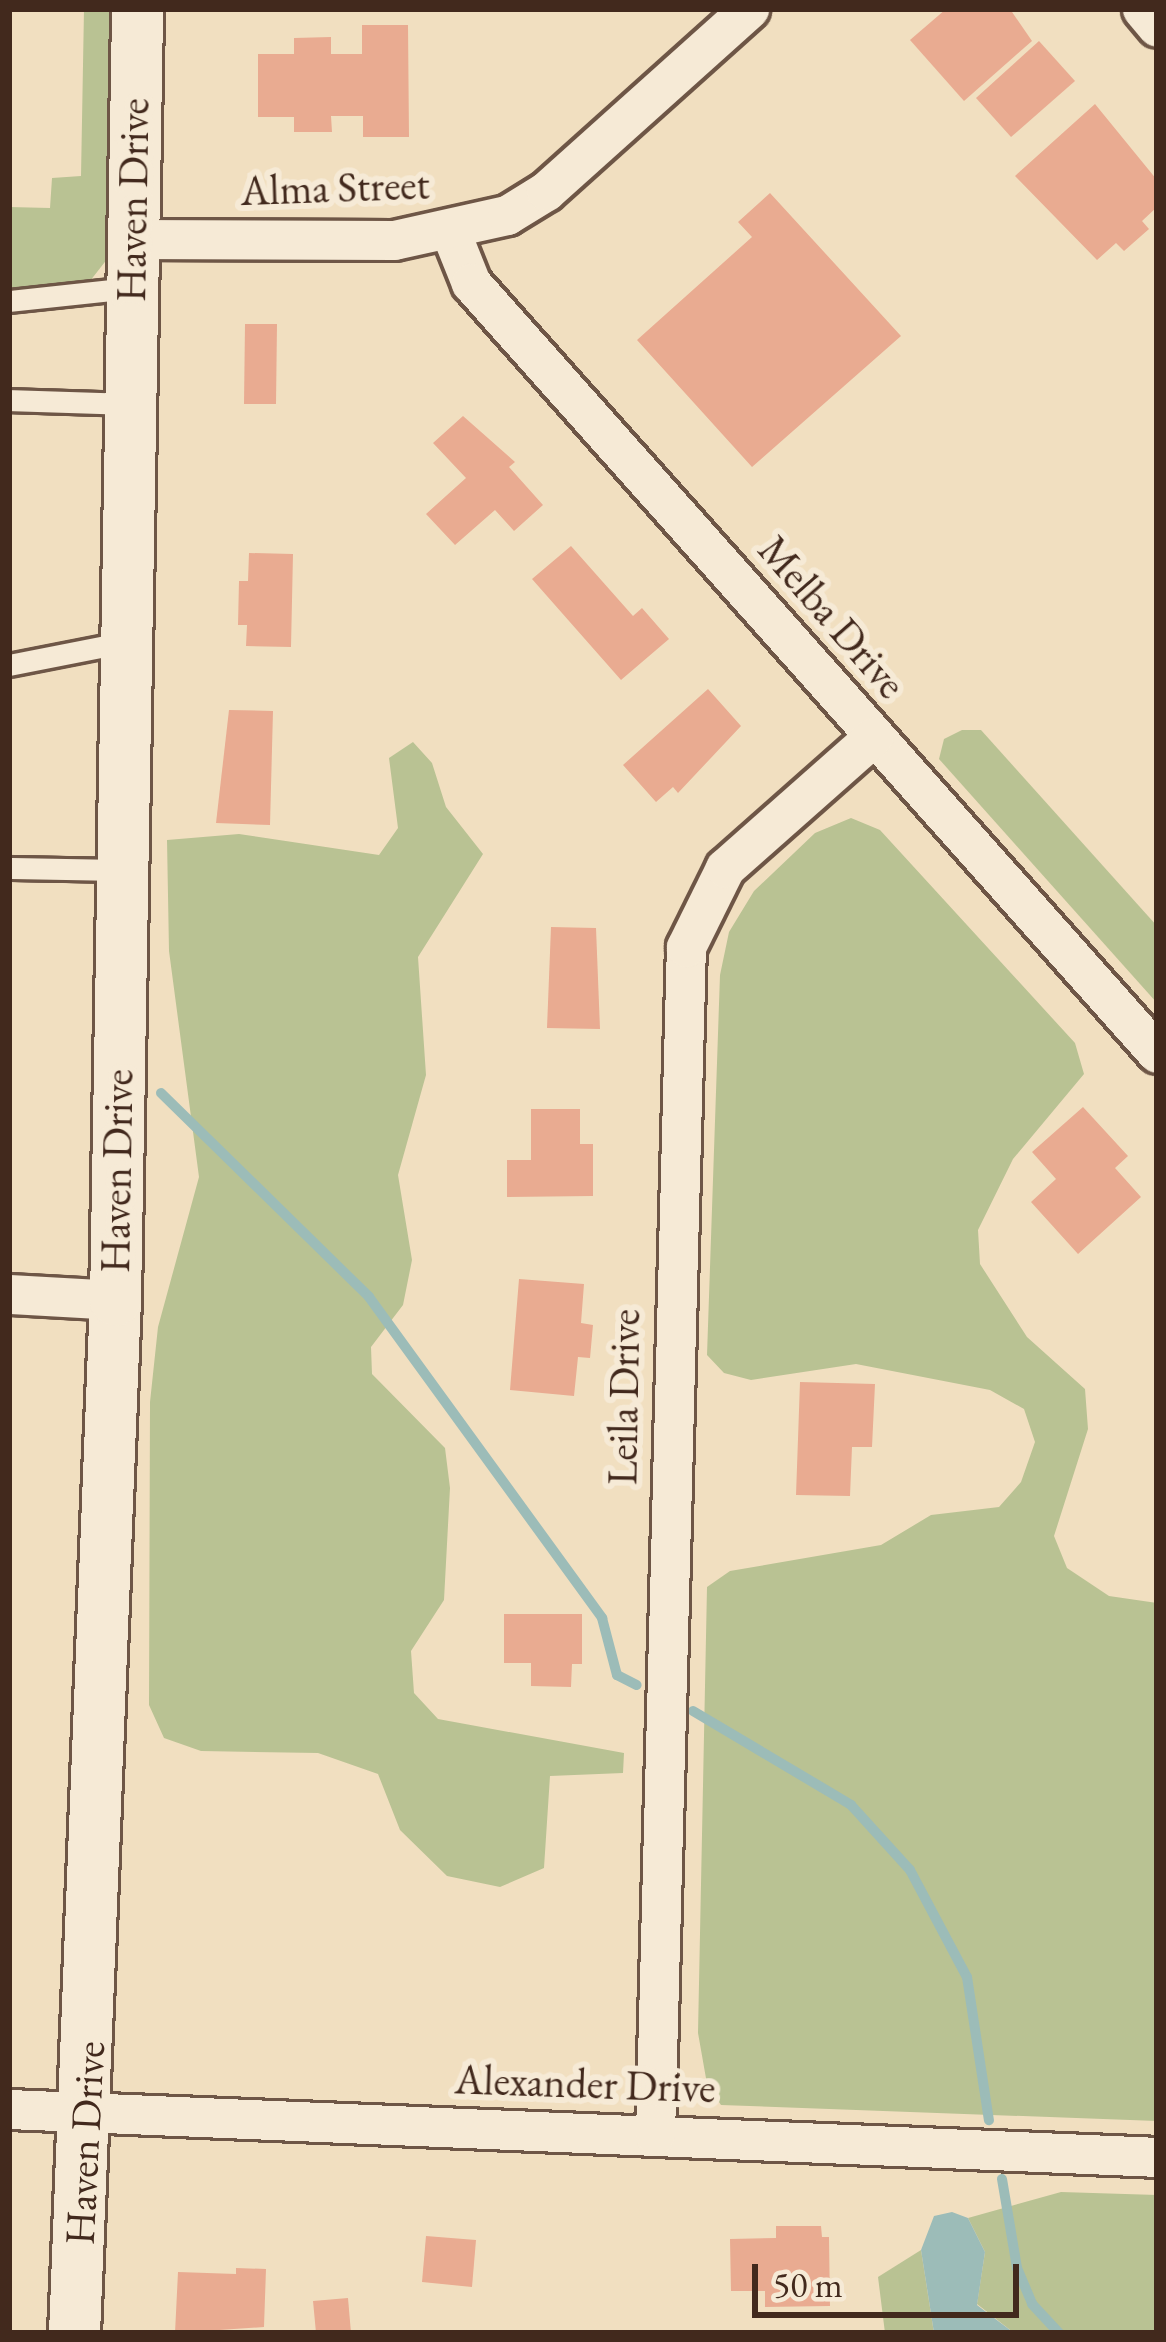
<!DOCTYPE html>
<html>
<head>
<meta charset="utf-8">
<style>
	body { margin:0 }
	#map { position:relative; width:1166px; height:2342px; overflow:hidden; background:#f1dfc0; font-family:"EB Garamond",serif }
	div>[style] { position:absolute }
	[style*='--x'] { left:calc(var(--x)*1px); top:calc(var(--y)*1px); width:calc(var(--w)*1px); rotate:calc(var(--a)*1deg) }
	.green>* { inset:0; background:#b9c293 }
	.water>* { inset:0; background:#9cbcb8 }
	.stream>* { height:10px; margin:-5px; padding:0 5px; transform-origin:5px; border-radius:5px; background:#9cbcb8 }
	.building>* { inset:0; background:#e9ab91 }
	.roads { filter:drop-shadow(3px 0 #6e5646) drop-shadow(-3px 0 #6e5646) drop-shadow(0 3px #6e5646) drop-shadow(0 -3px #6e5646) }
	.service>* { height:21px; margin:-10.5px; padding:0 10.5px; transform-origin:10.5px; border-radius:10.5px; background:#f6ead6 }
	.minor>* { height:39px; margin:-19.5px; padding:0 19.5px; transform-origin:19.5px; border-radius:19.5px; background:#f6ead6 }
	.tertiary>* { height:51px; margin:-25.5px; padding:0 25.5px; transform-origin:25.5px; border-radius:25.5px; background:#f6ead6 }
	span { translate:-50% -50%; white-space:nowrap; text-align:center; line-height:1.15; -webkit-text-stroke:12px #f6ead6; paint-order:stroke }
	.street-label { font-size:42px; color:#42291d }
	.frame { position:absolute; inset:0; border:12px solid #42291d; pointer-events:none }
	.scale { position:absolute; left:752px; top:2264px; width:267px; height:54px; box-sizing:border-box; border:6px solid #42291d; border-top:0; padding-left:15px; font-size:36px; line-height:42px; white-space:nowrap; color:#42291d; -webkit-text-stroke:9px #f6ead6; paint-order:stroke }
</style>
</head>
<body>
<div id="map">
	<div class="green">
		<div style="clip-path:polygon(84px 9px,114px 9px,108px 258px,90px 281px,9px 289px,9px 207px,50px 208px,52px 178px,81px 176px)"></div>
		<div style="clip-path:polygon(962px 730px,981px 730px,1157px 926px,1157px 1003px,939px 759px,944px 739px)"></div>
		<div style="clip-path:polygon(413px 742px,432px 763px,446px 807px,483px 854px,418px 957px,426px 1075px,398px 1175px,412px 1260px,403px 1305px,371px 1347px,372px 1374px,445px 1448px,450px 1488px,444px 1600px,411px 1651px,414px 1693px,438px 1719px,624px 1753px,623px 1773px,550px 1776px,544px 1868px,500px 1887px,447px 1876px,400px 1830px,378px 1774px,318px 1753px,201px 1751px,164px 1738px,149px 1705px,150px 1402px,158px 1327px,199px 1177px,169px 951px,167px 840px,239px 834px,379px 855px,398px 828px,389px 758px)"></div>
		<div style="clip-path:polygon(851px 818px,880px 830px,1075px 1043px,1084px 1074px,1013px 1159px,978px 1230px,980px 1264px,1027px 1337px,1085px 1389px,1088px 1429px,1054px 1536px,1067px 1568px,1109px 1596px,1157px 1603px,1157px 2121px,721px 2105px,707px 2084px,698px 2033px,707px 1587px,730px 1571px,881px 1545px,931px 1515px,999px 1507px,1021px 1482px,1035px 1442px,1024px 1409px,990px 1390px,856px 1364px,751px 1380px,724px 1373px,707px 1355px,720px 975px,729px 932px,754px 891px,815px 833px)"></div>
		<div style="clip-path:polygon(1061px 2192px,1157px 2195px,1157px 2333px,1014px 2333px,977px 2304px,985px 2252px,968px 2218px)"></div>
		<div style="clip-path:polygon(921px 2250px,934px 2333px,885px 2333px,878px 2277px)"></div>
	</div>
	<div class="water">
		<div style="clip-path:polygon(952px 2212px,968px 2218px,985px 2252px,977px 2305px,1014px 2333px,934px 2333px,921px 2250px,934px 2216px)"></div>
	</div>
	<div class="stream">
		<div style="--x:161;--y:1093;--w:291;--a:44.4"></div>
		<div style="--x:369;--y:1297;--w:397;--a:54"></div>
		<div style="--x:602;--y:1618;--w:59;--a:75.3"></div>
		<div style="--x:617;--y:1675;--w:22;--a:27"></div>
		<div style="--x:693;--y:1711;--w:184;--a:30.7"></div>
		<div style="--x:851;--y:1805;--w:88;--a:47.8"></div>
		<div style="--x:910;--y:1870;--w:121;--a:62"></div>
		<div style="--x:967;--y:1977;--w:145;--a:81.3"></div>
		<div style="--x:1002;--y:2179;--w:90;--a:80.4"></div>
		<div style="--x:1017;--y:2268;--w:39;--a:67"></div>
		<div style="--x:1032;--y:2304;--w:40;--a:47"></div>
	</div>
	<div class="building">
		<div style="clip-path:polygon(946px 9px,1010px 9px,1032px 41px,964px 101px,910px 40px)"></div>
		<div style="clip-path:polygon(362px 25px,408px 25px,409px 137px,363px 137px,363px 116px,331px 116px,332px 132px,294px 132px,294px 117px,258px 117px,258px 54px,294px 54px,294px 38px,331px 37px,331px 54px,362px 54px)"></div>
		<div style="clip-path:polygon(1039px 41px,1075px 81px,1011px 137px,976px 98px)"></div>
		<div style="clip-path:polygon(1095px 104px,1157px 180px,1157px 207px,1142px 221px,1149px 229px,1124px 251px,1116px 243px,1097px 260px,1015px 176px)"></div>
		<div style="clip-path:polygon(770px 193px,901px 336px,752px 467px,637px 340px,752px 237px,738px 222px)"></div>
		<div style="clip-path:polygon(245px 324px,277px 324px,276px 404px,244px 404px)"></div>
		<div style="clip-path:polygon(463px 416px,515px 462px,509px 467px,543px 505px,514px 531px,495px 510px,455px 545px,426px 514px,466px 478px,433px 443px)"></div>
		<div style="clip-path:polygon(571px 546px,633px 616px,642px 608px,669px 639px,621px 680px,532px 579px)"></div>
		<div style="clip-path:polygon(249px 553px,293px 554px,291px 647px,246px 646px,247px 625px,238px 625px,239px 581px,248px 581px)"></div>
		<div style="clip-path:polygon(708px 689px,741px 726px,678px 793px,673px 787px,656px 802px,623px 765px)"></div>
		<div style="clip-path:polygon(229px 710px,273px 711px,270px 825px,216px 823px)"></div>
		<div style="clip-path:polygon(551px 927px,596px 928px,600px 1029px,547px 1028px)"></div>
		<div style="clip-path:polygon(1083px 1107px,1128px 1156px,1115px 1168px,1141px 1197px,1078px 1254px,1031px 1202px,1056px 1179px,1032px 1152px)"></div>
		<div style="clip-path:polygon(531px 1109px,580px 1109px,580px 1144px,593px 1144px,593px 1196px,507px 1197px,507px 1160px,531px 1160px)"></div>
		<div style="clip-path:polygon(519px 1279px,584px 1284px,581px 1323px,593px 1325px,590px 1358px,578px 1357px,574px 1396px,510px 1390px)"></div>
		<div style="clip-path:polygon(800px 1382px,875px 1384px,872px 1447px,852px 1447px,850px 1496px,796px 1495px)"></div>
		<div style="clip-path:polygon(504px 1614px,582px 1614px,582px 1664px,572px 1664px,571px 1687px,531px 1686px,531px 1663px,504px 1663px)"></div>
		<div style="clip-path:polygon(776px 2226px,821px 2226px,822px 2237px,829px 2237px,830px 2306px,765px 2307px,765px 2291px,731px 2291px,730px 2239px,776px 2238px)"></div>
		<div style="clip-path:polygon(426px 2236px,476px 2240px,472px 2287px,422px 2282px)"></div>
		<div style="clip-path:polygon(236px 2268px,266px 2269px,264px 2327px,175px 2333px,178px 2272px,236px 2274px)"></div>
		<div style="clip-path:polygon(348px 2298px,351px 2333px,316px 2333px,313px 2301px)"></div>
	</div>
	<div class="roads">
		<div class="service">
			<div style="--x:9;--y:301;--w:123;--a:-6.1"></div>
			<div style="--x:9;--y:400;--w:119;--a:1.9"></div>
			<div style="--x:9;--y:665;--w:119;--a:-11.1"></div>
			<div style="--x:9;--y:868;--w:113;--a:1"></div>
		</div>
		<div class="minor">
			<div style="--x:1142;--y:9;--w:23;--a:50"></div>
			<div style="--x:451;--y:233;--w:54;--a:68.2"></div>
			<div style="--x:471;--y:283;--w:1031;--a:48.3"></div>
			<div style="--x:133;--y:239;--w:261;--a:0.2"></div>
			<div style="--x:394;--y:240;--w:116;--a:-12.5"></div>
			<div style="--x:507;--y:215;--w:46;--a:-31.6"></div>
			<div style="--x:546;--y:191;--w:273;--a:-41.9"></div>
			<div style="--x:9;--y:1294;--w:106;--a:3.2"></div>
			<div style="--x:9;--y:2109;--w:1149;--a:2.39"></div>
			<div style="--x:655;--y:2135;--w:1188;--a:-88.51"></div>
			<div style="--x:686;--y:947;--w:88;--a:-63.7"></div>
			<div style="--x:725;--y:868;--w:198;--a:-41.5"></div>
		</div>
		<div class="tertiary">
			<div style="--x:74;--y:2333;--w:1034;--a:-87.73"></div>
			<div style="--x:115;--y:1300;--w:1291;--a:-89.02"></div>
		</div>
	</div>
	<div class="street-label">
		<span style="left:335px;top:188px;rotate:-2deg">Alma Street</span>
		<span style="left:133px;top:200px;rotate:-89deg">Haven Drive</span>
		<span style="left:832px;top:617px;rotate:49deg">Melba Drive</span>
		<span style="left:117px;top:1171px;rotate:-89deg">Haven Drive</span>
		<span style="left:624px;top:1397px;rotate:-89deg">Leila Drive</span>
		<span style="left:585px;top:2084px;rotate:2deg">Alexander Drive</span>
		<span style="left:85px;top:2143px;rotate:-87deg">Haven Drive</span>
	</div>
	<div class="frame"></div>
	<div class="scale">50 m</div>
</div>
</body>
</html>
